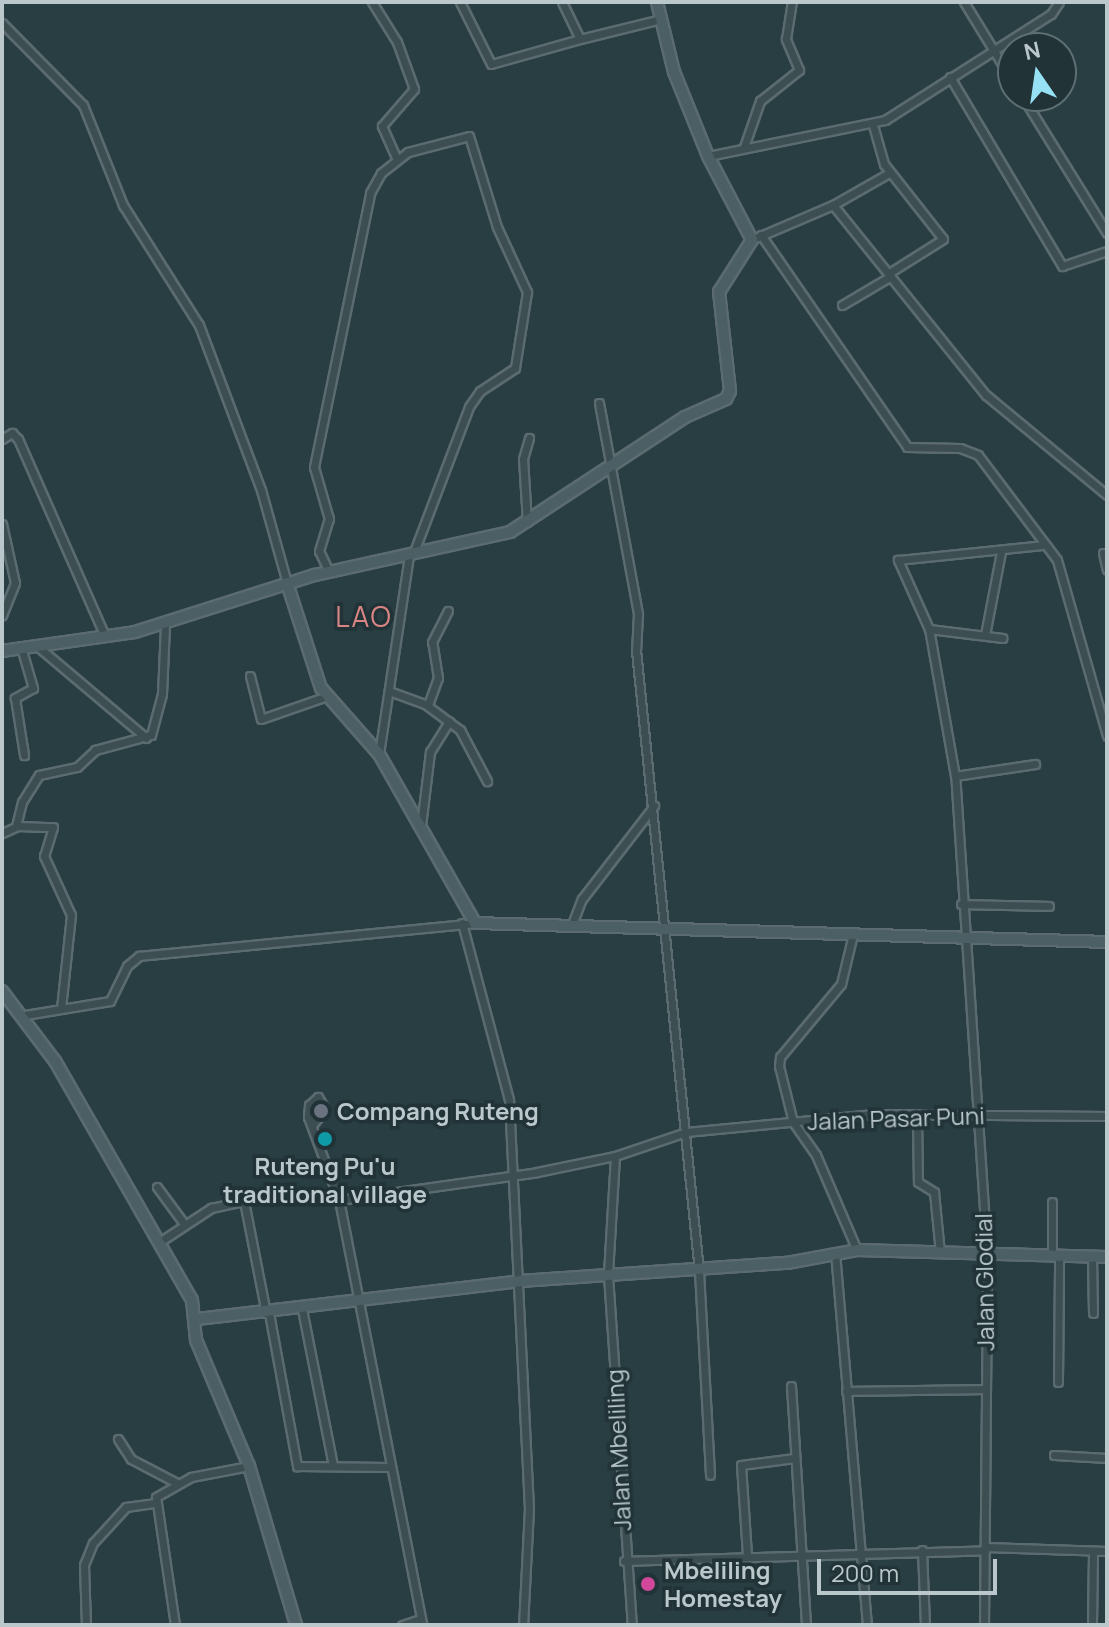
<!DOCTYPE html>
<html>
<head>
<meta charset="utf-8">
<style>
	body { margin:0 }
	#map { position:relative; width:1109px; height:1627px; overflow:hidden; background:#283e42; font-family:Manrope,sans-serif }
	div>[style] { position:absolute }
	[style*='--x'] { left:calc(var(--x)*1px); top:calc(var(--y)*1px); width:calc(var(--w)*1px); rotate:calc(var(--a)*1deg) }
	.roads { filter:drop-shadow(2px 0 #5b6b6f) drop-shadow(-2px 0 #5b6b6f) drop-shadow(0 2px #5b6b6f) drop-shadow(0 -2px #5b6b6f) }
	.street>* { height:7px; margin:-3.5px; padding:0 3.5px; transform-origin:3.5px; border-radius:3.5px; background:#3d4e52 }
	.secondary>* { height:10px; margin:-5px; padding:0 5px; transform-origin:5px; border-radius:5px; background:#4b5f64 }
	.dots>* { width:22px; height:22px; translate:-50% -50%; box-sizing:border-box; border:4px solid #213337; border-radius:50% }
	span { translate:-50% -50%; white-space:nowrap; text-align:center; line-height:1.15; -webkit-text-stroke:7px #213337; paint-order:stroke }
	.poi-label { font-size:24px; color:#bac8cc; font-weight:700 }
	.left { translate:0 -50%; text-align:left }
	.street-label { font-size:24px; color:#bac8cc }
	.quarter-label { font-size:28px; color:#d98585; letter-spacing:2px }
	.frame { position:absolute; inset:0; border:4px solid #bac8cc; pointer-events:none }
	.north { position:absolute; left:997px; top:32px; width:80px; height:80px; box-sizing:border-box; background:#213337; border:2px solid #5e6f73; border-radius:50%; rotate:347deg; font-size:22px; font-weight:700; line-height:32px; text-align:center; color:#bac8cc }
	.north::after { content:''; display:block; margin:auto; width:28px; height:36px; background:#96e1f4; clip-path:polygon(50% 0,100% 100%,50% 72%,0 100%) }
	.scale { position:absolute; left:817px; top:1559px; width:180px; height:36px; box-sizing:border-box; border:4px solid #bac8cc; border-top:0; padding-left:10px; font-size:24px; line-height:28px; white-space:nowrap; color:#bac8cc; -webkit-text-stroke:6px #213337; paint-order:stroke }
</style>
</head>
<body>
<div id="map">
	<div class="roads">
		<div class="street">
			<div style="--x:372;--y:2;--w:47;--a:58"></div>
			<div style="--x:397;--y:42;--w:50;--a:70.1"></div>
			<div style="--x:414;--y:89;--w:49;--a:130.9"></div>
			<div style="--x:382;--y:126;--w:36;--a:66"></div>
			<div style="--x:460;--y:2;--w:69;--a:63.4"></div>
			<div style="--x:491;--y:64;--w:92;--a:-15.7"></div>
			<div style="--x:562;--y:2;--w:41;--a:64.1"></div>
			<div style="--x:580;--y:39;--w:83;--a:-13.9"></div>
			<div style="--x:964;--y:2;--w:94;--a:58.5"></div>
			<div style="--x:2;--y:23;--w:115;--a:45.4"></div>
			<div style="--x:83;--y:105;--w:108;--a:68.2"></div>
			<div style="--x:123;--y:205;--w:142;--a:57.7"></div>
			<div style="--x:199;--y:325;--w:176;--a:69.4"></div>
			<div style="--x:261;--y:490;--w:97;--a:74.4"></div>
			<div style="--x:950;--y:77;--w:220;--a:59.3"></div>
			<div style="--x:1062;--y:266;--w:47;--a:-18.4"></div>
			<div style="--x:1022;--y:96;--w:161;--a:58.2"></div>
			<div style="--x:873;--y:125;--w:41;--a:74.2"></div>
			<div style="--x:884;--y:164;--w:95;--a:51.8"></div>
			<div style="--x:943;--y:239;--w:64;--a:147.8"></div>
			<div style="--x:744;--y:147;--w:49;--a:-70.8"></div>
			<div style="--x:760;--y:101;--w:50;--a:-38.5"></div>
			<div style="--x:799;--y:70;--w:34;--a:-113"></div>
			<div style="--x:786;--y:39;--w:37;--a:-81"></div>
			<div style="--x:708;--y:156;--w:181;--a:-11.5"></div>
			<div style="--x:885;--y:120;--w:197;--a:-32.6"></div>
			<div style="--x:1051;--y:14;--w:14;--a:-56"></div>
			<div style="--x:833;--y:205;--w:64;--a:-29.7"></div>
			<div style="--x:761;--y:235;--w:257;--a:55.4"></div>
			<div style="--x:907;--y:447;--w:53;--a:1.1"></div>
			<div style="--x:960;--y:448;--w:19;--a:21"></div>
			<div style="--x:978;--y:455;--w:131;--a:53"></div>
			<div style="--x:1057;--y:560;--w:183;--a:74.1"></div>
			<div style="--x:758;--y:237;--w:82;--a:-23.1"></div>
			<div style="--x:833;--y:205;--w:244;--a:51.2"></div>
			<div style="--x:986;--y:395;--w:157;--a:39.6"></div>
			<div style="--x:842;--y:305;--w:57;--a:-30.6"></div>
			<div style="--x:599;--y:403;--w:215;--a:79.5"></div>
			<div style="--x:638;--y:614;--w:36;--a:93"></div>
			<div style="--x:636;--y:650;--w:624;--a:84.21"></div>
			<div style="--x:699;--y:1271;--w:204;--a:86.9"></div>
			<div style="--x:2;--y:439;--w:12;--a:-31"></div>
			<div style="--x:12;--y:433;--w:8;--a:45"></div>
			<div style="--x:18;--y:439;--w:215;--a:66.2"></div>
			<div style="--x:527;--y:522;--w:63;--a:-93.6"></div>
			<div style="--x:523;--y:459;--w:22;--a:-74"></div>
			<div style="--x:2;--y:524;--w:60;--a:77.6"></div>
			<div style="--x:15;--y:583;--w:35;--a:112"></div>
			<div style="--x:1103;--y:553;--w:17;--a:77"></div>
			<div style="--x:329;--y:572;--w:23;--a:-115"></div>
			<div style="--x:319;--y:551;--w:34;--a:-73"></div>
			<div style="--x:329;--y:519;--w:54;--a:-106.1"></div>
			<div style="--x:314;--y:467;--w:280;--a:-78.4"></div>
			<div style="--x:370;--y:193;--w:23;--a:-61"></div>
			<div style="--x:381;--y:173;--w:34;--a:-38"></div>
			<div style="--x:408;--y:152;--w:63;--a:-14.7"></div>
			<div style="--x:469;--y:136;--w:95;--a:72.9"></div>
			<div style="--x:497;--y:227;--w:72;--a:65.2"></div>
			<div style="--x:527;--y:292;--w:77;--a:99"></div>
			<div style="--x:515;--y:368;--w:42;--a:146.7"></div>
			<div style="--x:480;--y:391;--w:19;--a:125"></div>
			<div style="--x:469;--y:407;--w:152;--a:110.8"></div>
			<div style="--x:929;--y:629;--w:74;--a:7"></div>
			<div style="--x:985;--y:635;--w:85;--a:-79.1"></div>
			<div style="--x:36;--y:645;--w:144;--a:40.2"></div>
			<div style="--x:21;--y:647;--w:43;--a:73.7"></div>
			<div style="--x:33;--y:688;--w:21;--a:151"></div>
			<div style="--x:15;--y:698;--w:58;--a:81"></div>
			<div style="--x:250;--y:676;--w:44;--a:75.7"></div>
			<div style="--x:261;--y:719;--w:70;--a:-19.2"></div>
			<div style="--x:389;--y:691;--w:38;--a:20"></div>
			<div style="--x:425;--y:704;--w:44;--a:36.6"></div>
			<div style="--x:460;--y:730;--w:58;--a:62.1"></div>
			<div style="--x:428;--y:705;--w:29;--a:-70"></div>
			<div style="--x:438;--y:678;--w:36;--a:-99"></div>
			<div style="--x:432;--y:642;--w:35;--a:-63"></div>
			<div style="--x:379;--y:754;--w:201;--a:-81.4"></div>
			<div style="--x:955;--y:776;--w:81;--a:-8.5"></div>
			<div style="--x:16;--y:826;--w:25;--a:-76"></div>
			<div style="--x:22;--y:802;--w:32;--a:-58"></div>
			<div style="--x:39;--y:775;--w:39;--a:-12"></div>
			<div style="--x:77;--y:767;--w:25;--a:-43"></div>
			<div style="--x:95;--y:750;--w:58;--a:-15"></div>
			<div style="--x:151;--y:735;--w:42;--a:-75"></div>
			<div style="--x:162;--y:694;--w:70;--a:-87.5"></div>
			<div style="--x:421;--y:826;--w:75;--a:-83.1"></div>
			<div style="--x:430;--y:752;--w:36;--a:-58"></div>
			<div style="--x:2;--y:833;--w:17;--a:-24"></div>
			<div style="--x:18;--y:826;--w:35;--a:2"></div>
			<div style="--x:53;--y:827;--w:30;--a:107"></div>
			<div style="--x:44;--y:856;--w:65;--a:65.4"></div>
			<div style="--x:71;--y:915;--w:94;--a:96.1"></div>
			<div style="--x:961;--y:904;--w:88;--a:1.3"></div>
			<div style="--x:462;--y:923;--w:183;--a:75.1"></div>
			<div style="--x:509;--y:1100;--w:408;--a:87.2"></div>
			<div style="--x:529;--y:1508;--w:117;--a:92.9"></div>
			<div style="--x:571;--y:927;--w:30;--a:-69"></div>
			<div style="--x:582;--y:899;--w:118;--a:-52.3"></div>
			<div style="--x:853;--y:934;--w:51;--a:103.5"></div>
			<div style="--x:841;--y:984;--w:95;--a:129.9"></div>
			<div style="--x:780;--y:1057;--w:9;--a:96"></div>
			<div style="--x:779;--y:1066;--w:58;--a:76"></div>
			<div style="--x:793;--y:1122;--w:40;--a:55.1"></div>
			<div style="--x:816;--y:1155;--w:103;--a:66.7"></div>
			<div style="--x:25;--y:1015;--w:86;--a:-9.4"></div>
			<div style="--x:110;--y:1001;--w:39;--a:-64"></div>
			<div style="--x:127;--y:966;--w:16;--a:-40"></div>
			<div style="--x:139;--y:956;--w:338;--a:-5.6"></div>
			<div style="--x:917;--y:1114;--w:68;--a:89.2"></div>
			<div style="--x:918;--y:1182;--w:19;--a:32"></div>
			<div style="--x:934;--y:1192;--w:61;--a:84.4"></div>
			<div style="--x:313;--y:1124;--w:19;--a:-51"></div>
			<div style="--x:325;--y:1109;--w:14;--a:-120"></div>
			<div style="--x:318;--y:1097;--w:12;--a:138"></div>
			<div style="--x:309;--y:1105;--w:12;--a:95"></div>
			<div style="--x:308;--y:1117;--w:89;--a:69.5"></div>
			<div style="--x:339;--y:1200;--w:433;--a:78.9"></div>
			<div style="--x:615;--y:1156;--w:119;--a:93.4"></div>
			<div style="--x:608;--y:1275;--w:351;--a:86.1"></div>
			<div style="--x:157;--y:1187;--w:47;--a:53.6"></div>
			<div style="--x:339;--y:1200;--w:200;--a:-8"></div>
			<div style="--x:537;--y:1172;--w:80;--a:-11.6"></div>
			<div style="--x:615;--y:1156;--w:75;--a:-18.7"></div>
			<div style="--x:686;--y:1132;--w:189;--a:-5.5"></div>
			<div style="--x:874;--y:1114;--w:233;--a:0.5"></div>
			<div style="--x:1052;--y:1202;--w:53;--a:90"></div>
			<div style="--x:158;--y:1243;--w:64;--a:-33.4"></div>
			<div style="--x:211;--y:1208;--w:34;--a:-12"></div>
			<div style="--x:244;--y:1201;--w:114;--a:78.9"></div>
			<div style="--x:835;--y:1252;--w:374;--a:85.1"></div>
			<div style="--x:1092;--y:1256;--w:57;--a:89"></div>
			<div style="--x:302;--y:1309;--w:160;--a:78.8"></div>
			<div style="--x:269;--y:1313;--w:156;--a:79.6"></div>
			<div style="--x:297;--y:1466;--w:92;--a:0.6"></div>
			<div style="--x:1058;--y:1382;--w:126;--a:-89.5"></div>
			<div style="--x:791;--y:1386;--w:239;--a:86.4"></div>
			<div style="--x:846;--y:1391;--w:139;--a:-0.8"></div>
			<div style="--x:118;--y:1439;--w:24;--a:57"></div>
			<div style="--x:131;--y:1459;--w:52;--a:27.6"></div>
			<div style="--x:1054;--y:1455;--w:53;--a:3.2"></div>
			<div style="--x:985;--y:1547;--w:122;--a:1.9"></div>
			<div style="--x:922;--y:1550;--w:75;--a:87.7"></div>
			<div style="--x:747;--y:1555;--w:90;--a:-93.8"></div>
			<div style="--x:741;--y:1465;--w:54;--a:-7.4"></div>
			<div style="--x:624;--y:1561;--w:361;--a:-1.7"></div>
			<div style="--x:86;--y:1625;--w:60;--a:-91.9"></div>
			<div style="--x:84;--y:1565;--w:24;--a:-68"></div>
			<div style="--x:93;--y:1543;--w:49;--a:-47.5"></div>
			<div style="--x:126;--y:1507;--w:28;--a:-8"></div>
			<div style="--x:175;--y:1625;--w:129;--a:-98.4"></div>
			<div style="--x:156;--y:1497;--w:40;--a:-29.7"></div>
			<div style="--x:191;--y:1477;--w:59;--a:-10.7"></div>
			<div style="--x:402;--y:1625;--w:20;--a:-18"></div>
			<div style="--x:984;--y:1625;--w:371;--a:-89.5"></div>
			<div style="--x:987;--y:1254;--w:479;--a:-93.8"></div>
			<div style="--x:955;--y:776;--w:149;--a:-100"></div>
			<div style="--x:929;--y:629;--w:76;--a:-114.2"></div>
			<div style="--x:898;--y:560;--w:146;--a:-5.9"></div>
			<div style="--x:1092;--y:1625;--w:73;--a:-89.2"></div>
		</div>
		<div class="secondary">
			<div style="--x:287;--y:583;--w:110;--a:72.1"></div>
			<div style="--x:321;--y:688;--w:88;--a:48.7"></div>
			<div style="--x:379;--y:754;--w:194;--a:60.4"></div>
			<div style="--x:475;--y:923;--w:632;--a:1.72"></div>
			<div style="--x:2;--y:651;--w:134;--a:-8.1"></div>
			<div style="--x:135;--y:632;--w:189;--a:-17.6"></div>
			<div style="--x:315;--y:575;--w:200;--a:-12.4"></div>
			<div style="--x:510;--y:532;--w:209;--a:-33.3"></div>
			<div style="--x:685;--y:417;--w:45;--a:-23.7"></div>
			<div style="--x:726;--y:399;--w:9;--a:-63"></div>
			<div style="--x:730;--y:391;--w:100;--a:-96.3"></div>
			<div style="--x:719;--y:292;--w:62;--a:-57.6"></div>
			<div style="--x:752;--y:240;--w:95;--a:-117.6"></div>
			<div style="--x:708;--y:156;--w:91;--a:-112"></div>
			<div style="--x:674;--y:72;--w:72;--a:-103.7"></div>
			<div style="--x:2;--y:991;--w:88;--a:52.9"></div>
			<div style="--x:55;--y:1061;--w:275;--a:60.2"></div>
			<div style="--x:192;--y:1300;--w:40;--a:84.3"></div>
			<div style="--x:196;--y:1340;--w:137;--a:67.2"></div>
			<div style="--x:249;--y:1466;--w:166;--a:73.5"></div>
			<div style="--x:198;--y:1319;--w:324;--a:-6.7"></div>
			<div style="--x:520;--y:1281;--w:268;--a:-3.9"></div>
			<div style="--x:787;--y:1263;--w:71;--a:-10.5"></div>
			<div style="--x:857;--y:1250;--w:250;--a:1.6"></div>
		</div>
	</div>
	<div class="dots">
		<div style="left:321px;top:1111px;background:#6b7280"></div>
		<div style="left:325px;top:1139px;background:#0f9aa8"></div>
		<div style="left:648px;top:1584px;background:#d1479c"></div>
	</div>
	<div class="poi-label">
		<span class="left" style="left:337px;top:1111px">Compang Ruteng</span>
		<span style="left:325px;top:1180px">Ruteng Pu'u<br>traditional village</span>
		<span class="left" style="left:664px;top:1584px">Mbeliling<br>Homestay</span>
	</div>
	<div class="street-label">
		<span style="left:896px;top:1118px;rotate:-2deg">Jalan Pasar Puni</span>
		<span style="left:984px;top:1282px;rotate:-91deg">Jalan Glodial</span>
		<span style="left:618px;top:1450px;rotate:-93deg">Jalan Mbeliling</span>
	</div>
	<div class="quarter-label">
		<span style="left:364px;top:616px">LAO</span>
	</div>
	<div class="frame"></div>
	<div class="north">N</div>
	<div class="scale">200 m</div>
</div>
</body>
</html>
